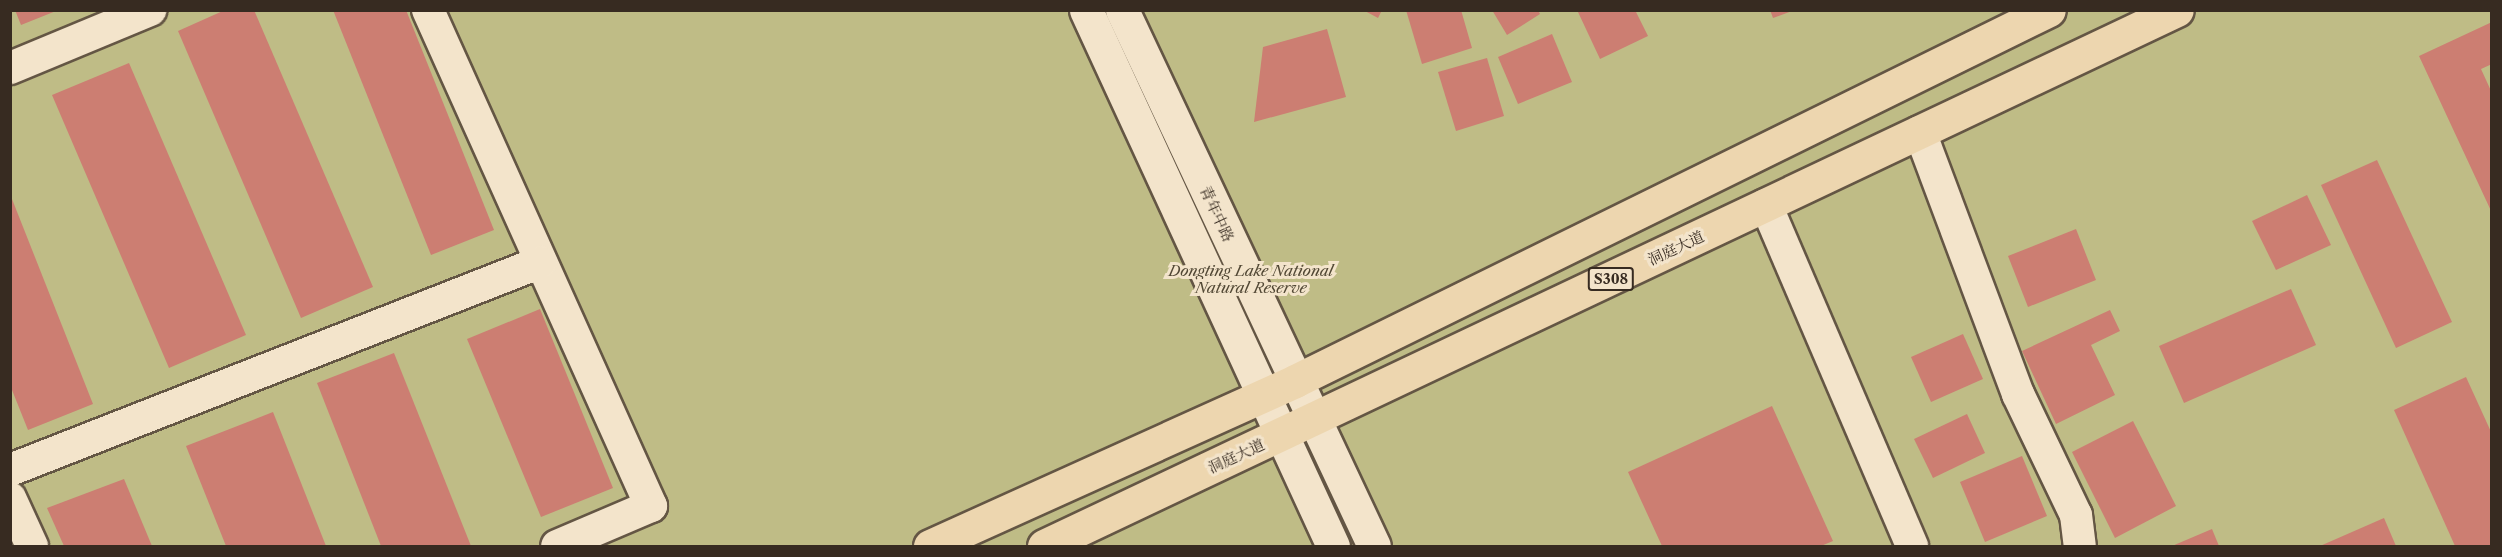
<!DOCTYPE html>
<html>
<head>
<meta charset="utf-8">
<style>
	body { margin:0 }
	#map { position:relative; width:2502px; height:557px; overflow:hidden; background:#edd6af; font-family:"Libre Caslon Text","Noto Serif SC",serif }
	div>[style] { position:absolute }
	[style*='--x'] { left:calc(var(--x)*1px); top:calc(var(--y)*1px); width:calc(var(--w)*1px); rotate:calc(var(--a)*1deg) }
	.green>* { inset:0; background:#bfbc86 }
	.building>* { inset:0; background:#cc7e72 }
	.roads { filter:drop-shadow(2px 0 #645644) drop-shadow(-2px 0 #645644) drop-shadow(0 2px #645644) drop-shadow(0 -2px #645644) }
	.street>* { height:32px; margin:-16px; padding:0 16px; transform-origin:16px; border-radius:16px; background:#f3e4cb }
	.secondary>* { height:33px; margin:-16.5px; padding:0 16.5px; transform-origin:16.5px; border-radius:16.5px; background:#f3e4cb }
	.primary>* { height:33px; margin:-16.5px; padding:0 16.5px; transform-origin:16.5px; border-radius:16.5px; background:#edd6af }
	span { translate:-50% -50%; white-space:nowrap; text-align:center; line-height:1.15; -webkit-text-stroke:6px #f3e4cb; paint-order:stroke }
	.shield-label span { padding:2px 4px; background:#f3e4cb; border:2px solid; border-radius:4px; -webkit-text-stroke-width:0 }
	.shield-label { font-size:14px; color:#372b21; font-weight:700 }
	.street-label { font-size:15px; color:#372b21 }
	.park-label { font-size:15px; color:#524835; font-style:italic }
	.frame { position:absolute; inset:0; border:12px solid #372b21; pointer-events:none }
</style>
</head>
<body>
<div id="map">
	<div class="green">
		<div style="clip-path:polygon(11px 11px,2491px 11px,2491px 546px,11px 546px)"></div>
	</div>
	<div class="building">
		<div style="clip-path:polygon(15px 10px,56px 10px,56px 11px,21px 25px)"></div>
		<div style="clip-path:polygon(225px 10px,254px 10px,373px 287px,301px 318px,178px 31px)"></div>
		<div style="clip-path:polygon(333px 10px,406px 10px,494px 230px,431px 255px)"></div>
		<div style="clip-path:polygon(1363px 10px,1382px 10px,1378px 18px)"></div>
		<div style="clip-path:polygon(1406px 10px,1461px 10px,1472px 48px,1422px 64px)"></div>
		<div style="clip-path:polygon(1492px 10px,1538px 10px,1540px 14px,1507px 35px)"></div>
		<div style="clip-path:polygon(1635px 10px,1648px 36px,1600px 59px,1578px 12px)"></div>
		<div style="clip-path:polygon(1770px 10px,1792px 10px,1792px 11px,1773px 18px)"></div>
		<div style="clip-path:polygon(2492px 22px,2492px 64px,2481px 69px,2492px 93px,2492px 213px,2419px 56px)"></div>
		<div style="clip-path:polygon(1327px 29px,1346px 97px,1254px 122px,1263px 47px)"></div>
		<div style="clip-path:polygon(1552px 34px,1572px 82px,1518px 104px,1498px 57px)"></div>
		<div style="clip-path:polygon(1487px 58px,1504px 116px,1456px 131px,1438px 72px)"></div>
		<div style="clip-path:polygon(129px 63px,246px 335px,169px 368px,52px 95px)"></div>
		<div style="clip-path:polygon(2377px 160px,2452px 322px,2396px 348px,2321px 185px)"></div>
		<div style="clip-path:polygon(10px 194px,93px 404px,28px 430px,10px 385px)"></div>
		<div style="clip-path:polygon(2307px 195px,2331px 245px,2276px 270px,2252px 221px)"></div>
		<div style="clip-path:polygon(2076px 229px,2096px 280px,2028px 307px,2008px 256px)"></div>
		<div style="clip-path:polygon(2291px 289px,2316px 345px,2184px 403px,2159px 346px)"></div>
		<div style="clip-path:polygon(540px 309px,613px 488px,541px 517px,467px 339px)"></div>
		<div style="clip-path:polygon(2110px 310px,2120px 331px,2091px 345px,2115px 395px,2056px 424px,2022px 351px)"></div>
		<div style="clip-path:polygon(1963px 334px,1983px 379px,1931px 402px,1911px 357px)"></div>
		<div style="clip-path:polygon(394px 353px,471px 546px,381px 546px,317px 383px)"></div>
		<div style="clip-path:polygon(2466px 377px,2492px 434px,2492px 546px,2455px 546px,2394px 410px)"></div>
		<div style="clip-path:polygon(1772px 406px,1833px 541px,1821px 546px,1662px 546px,1628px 472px)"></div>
		<div style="clip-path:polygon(273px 412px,326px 546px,226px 546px,186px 446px)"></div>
		<div style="clip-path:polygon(1967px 414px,1985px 453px,1933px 478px,1914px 439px)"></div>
		<div style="clip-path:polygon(2133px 421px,2176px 506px,2115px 538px,2072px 452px)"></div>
		<div style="clip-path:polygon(2022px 456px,2047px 516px,1985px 542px,1960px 482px)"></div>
		<div style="clip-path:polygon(124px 479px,152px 546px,64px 546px,47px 508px)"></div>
		<div style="clip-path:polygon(2384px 518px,2396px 546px,2320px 546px)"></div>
		<div style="clip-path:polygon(2212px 529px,2219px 546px,2172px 546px)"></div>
	</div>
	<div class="roads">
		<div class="street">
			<div style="--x:428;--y:10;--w:544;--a:65.79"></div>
			<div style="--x:651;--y:506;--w:102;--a:156.9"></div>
			<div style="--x:10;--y:68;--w:152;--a:-22.5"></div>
			<div style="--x:1920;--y:132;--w:280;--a:69.5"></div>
			<div style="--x:2018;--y:394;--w:134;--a:64.4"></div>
			<div style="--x:2076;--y:515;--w:31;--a:83"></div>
			<div style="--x:1766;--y:205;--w:371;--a:66.8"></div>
			<div style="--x:10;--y:470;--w:570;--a:-21.39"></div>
			<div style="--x:10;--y:498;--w:53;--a:65.4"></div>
		</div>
		<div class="secondary">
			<div style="--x:1086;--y:10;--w:590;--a:65.26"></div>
			<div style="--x:1122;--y:10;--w:592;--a:64.82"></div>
		</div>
		<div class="primary">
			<div style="--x:930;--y:546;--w:401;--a:-24.3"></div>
			<div style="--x:1295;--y:381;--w:840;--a:-26.2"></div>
			<div style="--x:1044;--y:546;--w:1253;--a:-25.32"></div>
		</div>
	</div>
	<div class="shield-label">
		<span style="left:1611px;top:279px">S308</span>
	</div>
	<div class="street-label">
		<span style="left:1217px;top:214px;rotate:65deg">青年中路</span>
		<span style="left:1676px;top:248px;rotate:-25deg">洞庭大道</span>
		<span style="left:1236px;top:456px;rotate:-25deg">洞庭大道</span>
	</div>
	<div class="park-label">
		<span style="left:1251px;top:279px">Dongting Lake National<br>Natural Reserve</span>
	</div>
	<div class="frame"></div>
</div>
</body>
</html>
